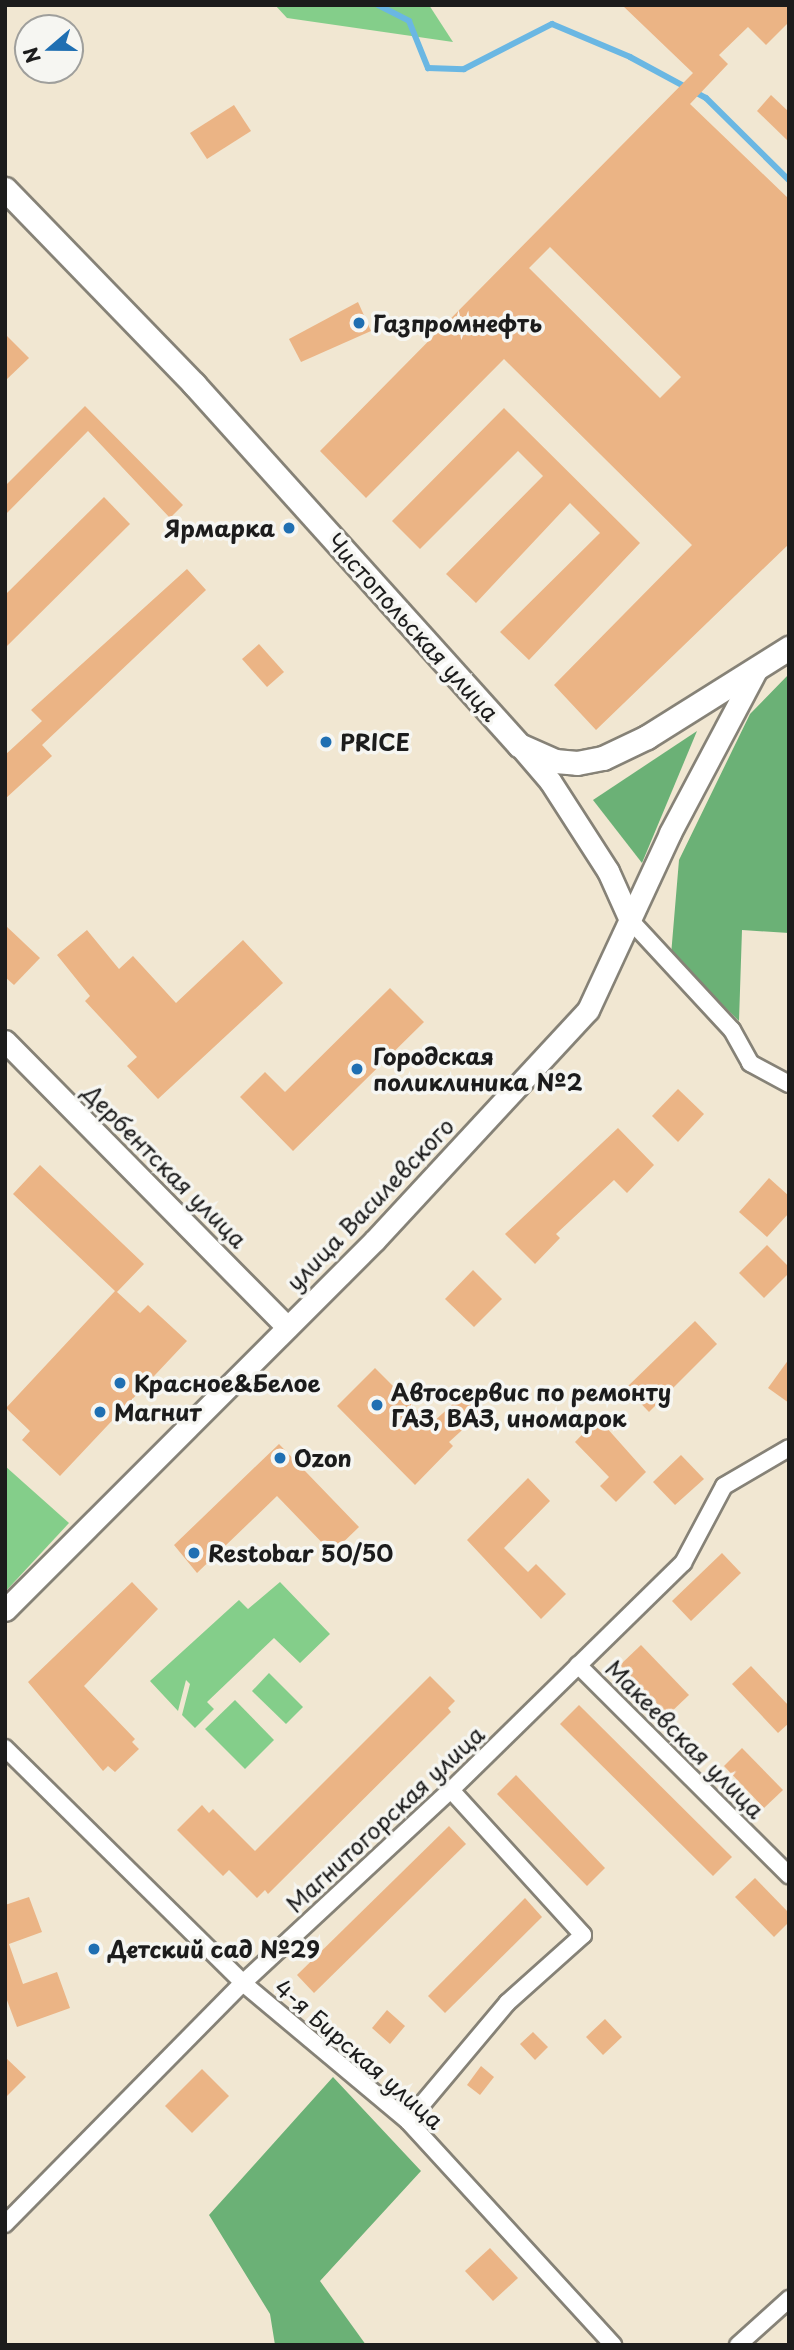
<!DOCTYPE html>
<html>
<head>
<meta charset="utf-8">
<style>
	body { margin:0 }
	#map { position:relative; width:794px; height:2350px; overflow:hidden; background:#f1e7d2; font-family:"Playpen Sans",sans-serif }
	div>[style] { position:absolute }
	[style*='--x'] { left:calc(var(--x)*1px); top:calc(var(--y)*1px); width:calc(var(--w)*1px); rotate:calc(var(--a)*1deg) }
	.green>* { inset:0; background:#84ce8a }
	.forest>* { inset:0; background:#6bb176 }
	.stream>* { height:6px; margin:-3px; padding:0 3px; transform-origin:3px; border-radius:3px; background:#6ab7e3 }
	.building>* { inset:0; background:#ebb485 }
	.roads { filter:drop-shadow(2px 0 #868277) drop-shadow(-2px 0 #868277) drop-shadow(0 2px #868277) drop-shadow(0 -2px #868277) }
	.minor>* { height:16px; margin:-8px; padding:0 8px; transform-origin:8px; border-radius:8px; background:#fff }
	.tertiary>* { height:21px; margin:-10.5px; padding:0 10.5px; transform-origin:10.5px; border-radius:10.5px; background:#fff }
	.secondary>* { height:23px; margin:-11.5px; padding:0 11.5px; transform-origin:11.5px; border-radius:11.5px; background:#fff }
	.dots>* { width:19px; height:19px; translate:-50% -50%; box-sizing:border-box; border:4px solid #f6f6f2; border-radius:50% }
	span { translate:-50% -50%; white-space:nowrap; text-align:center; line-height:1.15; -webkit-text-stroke:7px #f6f6f2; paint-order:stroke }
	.poi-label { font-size:23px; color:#1c1c1c; font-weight:700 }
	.left { translate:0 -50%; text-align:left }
	.right { translate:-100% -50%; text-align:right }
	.street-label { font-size:23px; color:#1c1c1c }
	.frame { position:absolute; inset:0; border:7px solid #1c1c1c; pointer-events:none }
	.north { position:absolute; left:14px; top:14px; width:70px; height:70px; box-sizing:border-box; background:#f6f6f2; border:2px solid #9f9f9c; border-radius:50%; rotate:250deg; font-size:19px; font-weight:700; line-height:28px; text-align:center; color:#1c1c1c }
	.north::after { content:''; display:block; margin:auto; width:24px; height:32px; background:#1f6fb2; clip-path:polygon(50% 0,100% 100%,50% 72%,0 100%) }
</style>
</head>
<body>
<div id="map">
	<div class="green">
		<div style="clip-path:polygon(275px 5px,429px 5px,453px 42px,287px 18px)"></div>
		<div style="clip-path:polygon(5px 1466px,69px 1523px,5px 1592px)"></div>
		<div style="clip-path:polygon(280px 1582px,330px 1634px,300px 1663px,274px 1638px,207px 1702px,214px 1709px,195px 1728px,182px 1715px,190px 1684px,186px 1680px,178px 1711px,150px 1681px,239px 1600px,248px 1609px)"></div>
		<div style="clip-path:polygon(269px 1673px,303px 1707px,286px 1724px,252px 1691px)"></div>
		<div style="clip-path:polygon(235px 1700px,274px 1740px,245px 1769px,205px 1729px)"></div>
	</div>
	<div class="forest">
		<div style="clip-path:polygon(789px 674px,789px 933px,742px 930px,739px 1021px,671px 955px,679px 860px,750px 714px)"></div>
		<div style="clip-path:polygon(697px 731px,642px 863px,593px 800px)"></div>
		<div style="clip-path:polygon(333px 2077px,421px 2171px,320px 2281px,366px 2345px,275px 2345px,270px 2314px,209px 2215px)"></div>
	</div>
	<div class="stream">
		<div style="--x:378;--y:5;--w:35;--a:27"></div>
		<div style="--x:409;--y:21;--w:51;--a:68"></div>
		<div style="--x:428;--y:68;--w:36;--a:2"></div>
		<div style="--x:464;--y:69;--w:99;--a:-27.1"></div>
		<div style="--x:552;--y:24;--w:85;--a:22.9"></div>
		<div style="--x:630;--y:57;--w:86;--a:28.3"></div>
		<div style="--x:706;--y:98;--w:117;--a:44.7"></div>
	</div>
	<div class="building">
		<div style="clip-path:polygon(evenodd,622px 5px,789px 5px,789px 22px,766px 45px,748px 27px,719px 55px,728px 64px,690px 104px,789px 199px,789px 544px,596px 730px,554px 685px,692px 545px,504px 359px,366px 498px,320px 451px,693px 73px,622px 5px,550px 247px,681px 377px,660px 398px,529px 268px,550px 247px)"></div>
		<div style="clip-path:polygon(771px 95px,789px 112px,789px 142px,757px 111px)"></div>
		<div style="clip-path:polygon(234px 105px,251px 131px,207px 159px,190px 133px)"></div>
		<div style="clip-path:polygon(358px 302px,371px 331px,301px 362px,289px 339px)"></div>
		<div style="clip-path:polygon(5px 334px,29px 358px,5px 381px)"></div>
		<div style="clip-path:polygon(85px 406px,183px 505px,170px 518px,88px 431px,5px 515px,5px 486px)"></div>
		<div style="clip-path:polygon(504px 408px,640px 543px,529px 660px,500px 632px,600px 533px,570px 503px,476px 603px,446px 574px,543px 476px,518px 451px,420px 549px,392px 521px)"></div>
		<div style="clip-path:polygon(104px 497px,130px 524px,5px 648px,5px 595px)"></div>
		<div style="clip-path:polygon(187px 569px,206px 590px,42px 745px,52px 756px,5px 799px,5px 755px,42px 721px,31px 710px)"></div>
		<div style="clip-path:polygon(259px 644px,284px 672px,267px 687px,242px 659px)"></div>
		<div style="clip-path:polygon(5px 925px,40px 958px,14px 985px,5px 977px)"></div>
		<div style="clip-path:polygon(87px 930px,119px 969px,133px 956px,176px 1003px,243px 940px,283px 983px,158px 1099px,127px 1066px,137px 1057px,85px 1001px,90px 996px,57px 955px)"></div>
		<div style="clip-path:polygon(390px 988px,424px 1022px,293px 1151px,240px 1097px,265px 1072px,285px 1092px)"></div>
		<div style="clip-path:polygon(678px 1089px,704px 1114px,678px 1142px,652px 1116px)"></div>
		<div style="clip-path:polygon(618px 1128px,654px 1165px,627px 1193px,614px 1180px,556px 1234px,560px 1238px,535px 1264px,505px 1234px)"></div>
		<div style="clip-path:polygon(40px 1165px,144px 1264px,117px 1292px,140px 1313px,148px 1305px,187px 1341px,60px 1476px,22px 1440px,30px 1431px,6px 1408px,115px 1291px,13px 1194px)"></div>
		<div style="clip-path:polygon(769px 1178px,789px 1196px,789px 1213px,767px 1237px,739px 1212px)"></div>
		<div style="clip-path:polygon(767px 1245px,789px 1267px,789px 1273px,764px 1298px,739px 1273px)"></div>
		<div style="clip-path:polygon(473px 1270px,502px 1299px,474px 1327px,445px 1299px)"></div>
		<div style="clip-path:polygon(695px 1321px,717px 1344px,649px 1412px,626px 1388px)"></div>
		<div style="clip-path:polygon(789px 1359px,789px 1403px,768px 1388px)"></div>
		<div style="clip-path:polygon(375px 1368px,431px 1424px,465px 1393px,482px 1412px,449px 1442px,453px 1446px,415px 1485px,337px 1406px)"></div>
		<div style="clip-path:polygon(598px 1418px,646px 1472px,616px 1502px,600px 1486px,609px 1477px,575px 1442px)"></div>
		<div style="clip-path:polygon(279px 1444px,359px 1527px,332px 1553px,277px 1496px,197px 1573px,174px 1545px)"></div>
		<div style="clip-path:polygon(681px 1455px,704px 1479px,675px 1505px,653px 1482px)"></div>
		<div style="clip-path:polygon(528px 1478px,550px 1501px,504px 1548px,528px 1572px,536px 1564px,566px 1594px,541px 1619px,467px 1540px)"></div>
		<div style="clip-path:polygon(722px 1553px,741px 1573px,691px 1621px,672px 1601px)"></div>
		<div style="clip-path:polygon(132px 1582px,158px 1609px,84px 1686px,135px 1739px,132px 1742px,139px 1749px,115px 1772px,108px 1766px,103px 1771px,28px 1682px)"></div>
		<div style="clip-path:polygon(641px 1645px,689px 1695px,668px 1715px,620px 1665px)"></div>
		<div style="clip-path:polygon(751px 1666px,789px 1706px,789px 1723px,778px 1733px,732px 1684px)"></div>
		<div style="clip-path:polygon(430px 1676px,455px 1701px,448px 1708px,451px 1712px,268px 1894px,265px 1890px,257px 1898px,229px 1870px,223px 1876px,177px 1830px,202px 1805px,209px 1813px,213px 1809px,255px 1851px)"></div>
		<div style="clip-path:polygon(579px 1705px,732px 1857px,713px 1876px,560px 1724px)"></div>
		<div style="clip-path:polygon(742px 1748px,783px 1790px,764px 1808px,724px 1766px)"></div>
		<div style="clip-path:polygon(516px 1775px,605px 1868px,587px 1886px,497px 1794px)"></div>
		<div style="clip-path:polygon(449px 1826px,466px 1844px,314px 1993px,297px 1975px)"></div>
		<div style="clip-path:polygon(755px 1878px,789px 1913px,789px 1922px,774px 1937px,735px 1897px)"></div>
		<div style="clip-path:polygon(29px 1897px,42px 1932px,9px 1944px,23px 1984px,57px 1972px,70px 2008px,17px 2027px,5px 1995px,5px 1905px)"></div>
		<div style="clip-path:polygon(525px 1898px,542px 1917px,445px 2013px,428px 1996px)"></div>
		<div style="clip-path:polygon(387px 2010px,405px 2026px,390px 2044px,372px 2028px)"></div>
		<div style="clip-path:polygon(605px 2019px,622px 2037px,603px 2055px,586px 2037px)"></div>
		<div style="clip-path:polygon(533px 2032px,548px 2047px,535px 2060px,520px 2044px)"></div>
		<div style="clip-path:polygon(5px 2057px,26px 2077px,5px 2098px)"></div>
		<div style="clip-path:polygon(481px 2066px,494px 2077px,480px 2095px,467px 2085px)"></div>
		<div style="clip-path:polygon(202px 2069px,229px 2096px,192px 2133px,165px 2106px)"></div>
		<div style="clip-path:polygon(490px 2248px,518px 2278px,493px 2301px,465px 2271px)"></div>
	</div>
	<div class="roads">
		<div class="minor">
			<div style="--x:630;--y:920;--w:150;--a:47.2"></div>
			<div style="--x:732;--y:1030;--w:38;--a:61"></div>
			<div style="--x:750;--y:1063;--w:44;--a:28.3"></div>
			<div style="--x:578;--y:1665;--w:298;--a:44.9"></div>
			<div style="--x:5;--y:1748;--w:334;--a:44.6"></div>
			<div style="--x:243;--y:1983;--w:215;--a:39.9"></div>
			<div style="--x:408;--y:2121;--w:304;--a:47.5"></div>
			<div style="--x:408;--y:2121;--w:154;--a:-50"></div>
			<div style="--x:507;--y:2003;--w:102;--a:-41.8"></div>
			<div style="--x:583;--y:1935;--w:196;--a:-132.3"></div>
			<div style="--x:5;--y:2224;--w:339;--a:-45.4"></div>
			<div style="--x:243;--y:1983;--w:284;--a:-42.9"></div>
			<div style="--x:451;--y:1790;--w:325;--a:-44.4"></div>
			<div style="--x:683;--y:1563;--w:87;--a:-62"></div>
			<div style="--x:724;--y:1486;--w:75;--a:-30.3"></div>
			<div style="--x:738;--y:2345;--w:69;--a:-42"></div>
		</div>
		<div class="tertiary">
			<div style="--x:519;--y:745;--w:48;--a:49.3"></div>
			<div style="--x:550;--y:781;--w:107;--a:57.2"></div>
			<div style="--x:608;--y:871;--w:54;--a:65.8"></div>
			<div style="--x:5;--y:1041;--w:402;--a:45.4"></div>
			<div style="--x:5;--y:1610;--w:523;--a:-45"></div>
			<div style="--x:375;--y:1240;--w:313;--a:-47.2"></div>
			<div style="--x:588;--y:1010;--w:195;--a:-65.1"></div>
			<div style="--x:670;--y:833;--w:186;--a:-62.1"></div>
		</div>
		<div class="secondary">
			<div style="--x:5;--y:189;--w:272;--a:45.9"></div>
			<div style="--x:194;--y:384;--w:486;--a:48"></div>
			<div style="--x:519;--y:745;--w:39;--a:24"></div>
			<div style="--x:555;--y:761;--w:22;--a:5"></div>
			<div style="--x:577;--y:763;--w:26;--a:-11"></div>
			<div style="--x:603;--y:758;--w:49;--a:-25.5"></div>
			<div style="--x:647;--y:737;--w:168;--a:-32.1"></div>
		</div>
	</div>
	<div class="dots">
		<div style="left:359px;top:323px;background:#1f6fb2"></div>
		<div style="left:289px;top:528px;background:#1f6fb2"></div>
		<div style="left:326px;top:742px;background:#1f6fb2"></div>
		<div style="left:357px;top:1069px;background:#1f6fb2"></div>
		<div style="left:120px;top:1383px;background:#1f6fb2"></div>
		<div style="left:377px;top:1405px;background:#1f6fb2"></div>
		<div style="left:100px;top:1412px;background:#1f6fb2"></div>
		<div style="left:280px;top:1458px;background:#1f6fb2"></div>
		<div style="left:194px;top:1553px;background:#1f6fb2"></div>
		<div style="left:94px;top:1949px;background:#1f6fb2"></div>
	</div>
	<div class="poi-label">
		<span class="left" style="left:373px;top:323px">Газпромнефть</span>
		<span class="right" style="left:275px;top:528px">Ярмарка</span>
		<span class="left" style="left:340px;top:742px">PRICE</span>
		<span class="left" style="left:373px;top:1069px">Городская<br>поликлиника №2</span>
		<span class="left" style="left:134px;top:1383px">Красное&amp;Белое</span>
		<span class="left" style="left:391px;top:1405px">Автосервис по ремонту<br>ГАЗ, ВАЗ, иномарок</span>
		<span class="left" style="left:114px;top:1412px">Магнит</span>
		<span class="left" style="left:294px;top:1458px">Ozon</span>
		<span class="left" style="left:208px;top:1553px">Restobar 50/50</span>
		<span class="left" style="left:108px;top:1949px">Детский сад №29</span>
	</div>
	<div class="street-label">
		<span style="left:413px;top:627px;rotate:48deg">Чистопольская улица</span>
		<span style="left:165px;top:1166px;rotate:45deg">Дербентская улица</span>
		<span style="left:370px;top:1204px;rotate:-46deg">улица Василевского</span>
		<span style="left:685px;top:1739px;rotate:45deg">Макеевская улица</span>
		<span style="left:385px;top:1819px;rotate:-43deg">Магнитогорская улица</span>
		<span style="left:359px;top:2054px;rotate:41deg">4-я Бирская улица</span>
	</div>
	<div class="frame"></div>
	<div class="north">N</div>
</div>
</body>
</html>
